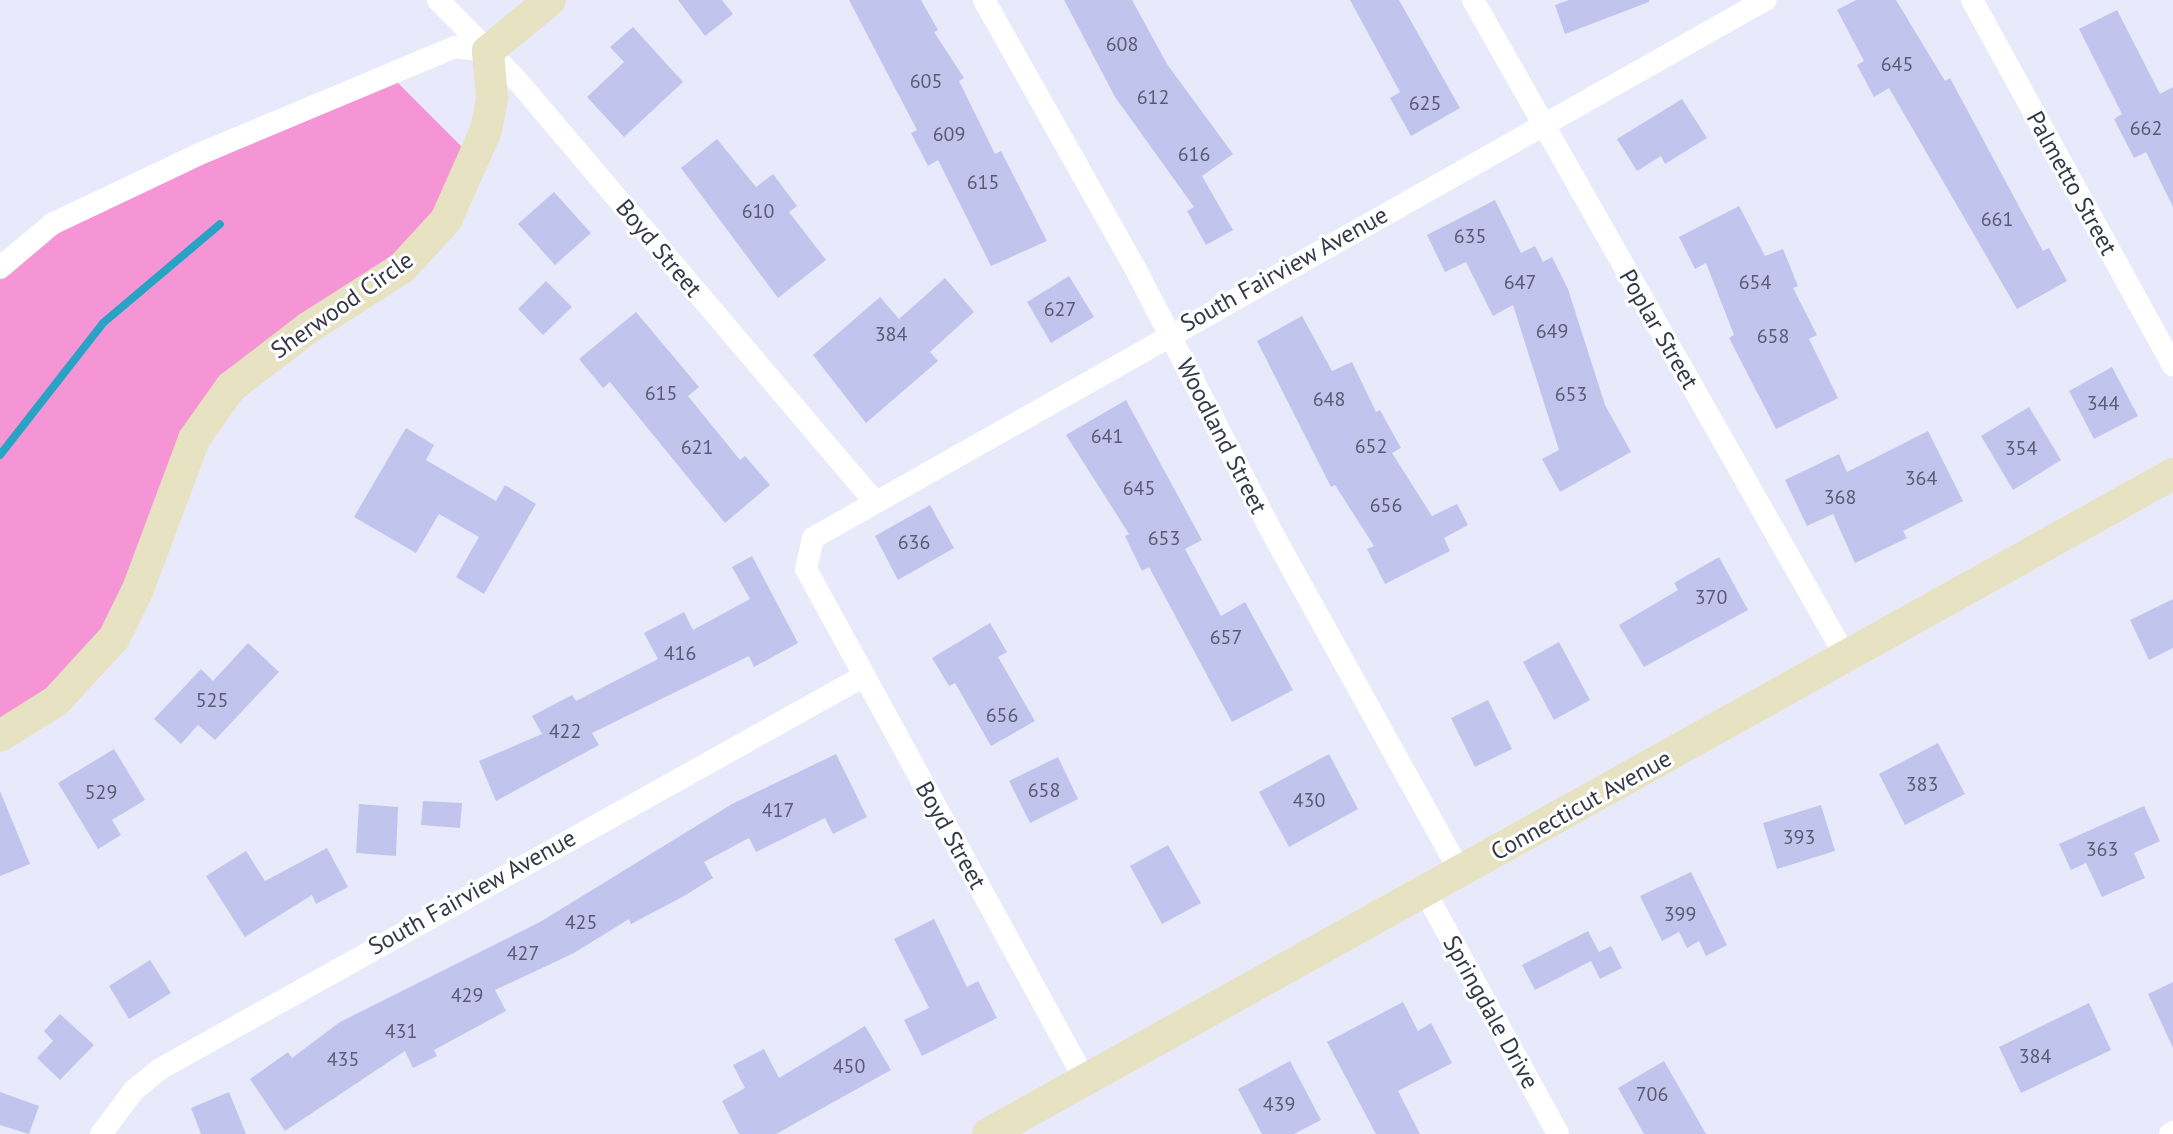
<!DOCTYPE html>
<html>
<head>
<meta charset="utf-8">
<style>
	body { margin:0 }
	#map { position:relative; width:2173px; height:1134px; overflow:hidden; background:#e8eafb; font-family:"PT Sans",sans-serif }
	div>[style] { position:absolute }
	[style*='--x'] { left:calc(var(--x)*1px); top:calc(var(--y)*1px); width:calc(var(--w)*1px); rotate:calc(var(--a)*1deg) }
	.forest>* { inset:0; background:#f695d6 }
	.stream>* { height:8px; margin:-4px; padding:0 4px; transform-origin:4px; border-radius:4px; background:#29a3c4 }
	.building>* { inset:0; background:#c1c5ee }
	.street>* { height:22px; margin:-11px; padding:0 11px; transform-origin:11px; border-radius:11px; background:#fff }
	.secondary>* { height:32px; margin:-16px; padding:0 16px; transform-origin:16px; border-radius:16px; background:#e6e2c2 }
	span { translate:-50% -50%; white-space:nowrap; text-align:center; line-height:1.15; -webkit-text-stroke:6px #fff; paint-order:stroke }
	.number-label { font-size:20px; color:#595b72 }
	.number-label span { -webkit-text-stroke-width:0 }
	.street-label { font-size:24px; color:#363848 }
</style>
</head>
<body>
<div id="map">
	<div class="forest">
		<div style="clip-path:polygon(389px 74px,476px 161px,446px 220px,231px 387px,128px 615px,0 736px,0 268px,34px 237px)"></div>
	</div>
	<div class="stream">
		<div style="--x:0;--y:455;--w:167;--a:-52"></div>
		<div style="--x:103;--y:323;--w:153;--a:-40.2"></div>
	</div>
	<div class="building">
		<div style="clip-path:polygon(678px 0,722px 0,733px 14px,705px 36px)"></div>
		<div style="clip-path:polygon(849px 0,921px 0,938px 30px,934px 32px,964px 78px,959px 81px,995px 154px,1001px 151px,1047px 241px,991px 266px,938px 160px,928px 166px,911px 133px,917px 130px)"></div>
		<div style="clip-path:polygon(1064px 0,1132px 0,1167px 64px,1233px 154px,1202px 176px,1233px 230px,1206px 245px,1187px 211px,1194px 207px,1115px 97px)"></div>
		<div style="clip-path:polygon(1350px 0,1399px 0,1460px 108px,1411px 136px,1390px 98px,1400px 92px)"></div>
		<div style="clip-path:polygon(1569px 0,1649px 0,1649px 2px,1565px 34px,1555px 5px)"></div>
		<div style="clip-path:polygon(1856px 0,1896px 0,1945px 81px,1950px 78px,2043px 251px,2049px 248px,2067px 281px,2017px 309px,1889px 88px,1874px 97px,1857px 65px,1864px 61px,1837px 10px)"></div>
		<div style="clip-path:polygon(2117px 10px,2160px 94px,2173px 87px,2173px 207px,2146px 152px,2134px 158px,2114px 119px,2122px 114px,2079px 29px)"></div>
		<div style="clip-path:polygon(633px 27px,683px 82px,624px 137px,587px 97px,624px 62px,610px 47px)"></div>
		<div style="clip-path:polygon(1682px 99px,1707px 138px,1665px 164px,1661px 156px,1637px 171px,1617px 139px)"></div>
		<div style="clip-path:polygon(717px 139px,756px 187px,773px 174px,797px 206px,789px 212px,826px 260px,778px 298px,681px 168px)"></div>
		<div style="clip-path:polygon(554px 192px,591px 233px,555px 265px,518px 224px)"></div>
		<div style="clip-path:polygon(1495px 200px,1521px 253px,1535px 246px,1543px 262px,1552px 257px,1568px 289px,1605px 405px,1631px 452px,1560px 492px,1542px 459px,1559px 450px,1513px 305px,1493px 316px,1466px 262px,1445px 272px,1427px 235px)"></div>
		<div style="clip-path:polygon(1739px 206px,1765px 256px,1783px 249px,1798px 286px,1793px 288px,1817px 335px,1809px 339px,1838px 398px,1776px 429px,1729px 338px,1734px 335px,1706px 263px,1695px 269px,1679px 237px)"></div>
		<div style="clip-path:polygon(1069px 276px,1094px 317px,1051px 343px,1027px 302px)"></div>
		<div style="clip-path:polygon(945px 278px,974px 312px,930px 352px,938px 361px,866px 423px,813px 355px,880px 297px,899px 319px)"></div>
		<div style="clip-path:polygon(546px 281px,572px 307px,543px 335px,518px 309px)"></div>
		<div style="clip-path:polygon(636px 312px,699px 387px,688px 396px,740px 460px,745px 456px,770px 485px,725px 523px,610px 382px,603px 388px,579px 359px)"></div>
		<div style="clip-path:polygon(1302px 316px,1332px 371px,1352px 362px,1376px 412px,1380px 410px,1401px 448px,1392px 453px,1432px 516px,1457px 504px,1468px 525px,1444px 538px,1450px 551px,1385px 584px,1367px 549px,1374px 546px,1335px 485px,1331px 487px,1257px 341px)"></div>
		<div style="clip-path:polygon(2112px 367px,2138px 416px,2094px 439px,2069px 391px)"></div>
		<div style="clip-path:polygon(1126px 400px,1202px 540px,1185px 549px,1221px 616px,1245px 602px,1293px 690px,1232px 722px,1149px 567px,1142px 571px,1125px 536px,1129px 534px,1066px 435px)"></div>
		<div style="clip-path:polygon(2029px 407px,2061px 460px,2013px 490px,1981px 436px)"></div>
		<div style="clip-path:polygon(406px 428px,434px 445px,426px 460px,496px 501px,505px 485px,536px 504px,484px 594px,456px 577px,479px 537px,439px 514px,416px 553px,354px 517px)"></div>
		<div style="clip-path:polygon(1928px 431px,1963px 501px,1903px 531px,1907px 538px,1855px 563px,1833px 514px,1807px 526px,1785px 480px,1839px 454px,1847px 472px)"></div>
		<div style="clip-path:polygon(930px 505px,954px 548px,898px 580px,875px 536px)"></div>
		<div style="clip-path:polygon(752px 556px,798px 643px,754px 667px,749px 656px,592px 733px,599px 745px,496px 801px,479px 761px,542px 734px,532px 716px,572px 695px,576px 701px,658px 659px,644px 633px,684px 612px,693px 630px,750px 599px,732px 567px)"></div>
		<div style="clip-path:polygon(1719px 557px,1748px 610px,1644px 667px,1619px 625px,1678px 590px,1674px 583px)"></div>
		<div style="clip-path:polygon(2173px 599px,2173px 648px,2149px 660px,2130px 620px)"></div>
		<div style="clip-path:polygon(990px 623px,1007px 652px,998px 657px,1035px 721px,991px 746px,955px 683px,949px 686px,932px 658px)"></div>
		<div style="clip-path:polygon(1559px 642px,1590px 700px,1554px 720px,1523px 662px)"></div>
		<div style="clip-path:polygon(248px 643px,279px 672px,215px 740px,198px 725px,181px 744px,154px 719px,201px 669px,213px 681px)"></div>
		<div style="clip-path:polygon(1488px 700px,1512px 749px,1475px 767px,1451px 718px)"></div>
		<div style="clip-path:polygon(1938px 743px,1965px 794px,1905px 825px,1879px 774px)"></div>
		<div style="clip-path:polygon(114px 749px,145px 800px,112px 820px,121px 835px,98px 849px,58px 783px)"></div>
		<div style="clip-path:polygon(836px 754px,867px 817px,833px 834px,825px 818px,756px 852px,749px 838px,704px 862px,713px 878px,684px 896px,631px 924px,629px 919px,574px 953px,495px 990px,506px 1011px,434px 1050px,437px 1056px,413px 1068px,405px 1051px,285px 1131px,250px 1079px,288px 1052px,292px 1058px,340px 1022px,540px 922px,732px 804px)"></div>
		<div style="clip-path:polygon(1329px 754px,1358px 809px,1289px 847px,1259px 792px)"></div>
		<div style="clip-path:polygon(1058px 757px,1078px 799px,1030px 823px,1009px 781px)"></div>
		<div style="clip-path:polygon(0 791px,30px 864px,0 876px)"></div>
		<div style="clip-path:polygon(423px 801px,462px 803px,460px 828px,421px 825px)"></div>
		<div style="clip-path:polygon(359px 804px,398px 807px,396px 856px,356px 853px)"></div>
		<div style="clip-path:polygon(1821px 805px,1835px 851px,1777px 869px,1763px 823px)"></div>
		<div style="clip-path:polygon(2144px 806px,2160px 841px,2134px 853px,2145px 878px,2102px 897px,2086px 863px,2071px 870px,2059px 844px)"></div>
		<div style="clip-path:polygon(1168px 845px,1201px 903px,1162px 924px,1130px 866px)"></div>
		<div style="clip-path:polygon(327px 848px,348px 887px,316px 904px,312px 895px,245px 937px,206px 876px,246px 851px,265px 881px)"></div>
		<div style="clip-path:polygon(1691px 872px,1727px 945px,1706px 956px,1699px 941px,1687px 948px,1679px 932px,1662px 941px,1640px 896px)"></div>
		<div style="clip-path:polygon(934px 919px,967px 987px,978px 981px,997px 1018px,922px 1056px,904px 1020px,929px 1008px,894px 939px)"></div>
		<div style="clip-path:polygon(1588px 931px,1599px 952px,1611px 946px,1622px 968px,1600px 979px,1591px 961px,1535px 990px,1522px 965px)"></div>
		<div style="clip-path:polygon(150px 960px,171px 993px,129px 1019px,109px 986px)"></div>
		<div style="clip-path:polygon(2173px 982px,2173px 1048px,2148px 994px)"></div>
		<div style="clip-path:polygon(1403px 1002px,1418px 1031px,1431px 1023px,1452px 1063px,1398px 1091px,1420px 1134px,1376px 1134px,1327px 1042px)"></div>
		<div style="clip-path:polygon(2089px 1003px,2111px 1050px,2021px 1093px,1999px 1047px)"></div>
		<div style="clip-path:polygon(60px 1014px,94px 1045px,60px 1080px,37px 1058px,53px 1041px,44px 1031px)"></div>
		<div style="clip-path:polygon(865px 1026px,891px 1070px,776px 1134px,739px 1134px,722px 1101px,745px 1088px,733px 1065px,764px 1049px,779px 1078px)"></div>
		<div style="clip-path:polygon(1290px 1061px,1321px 1120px,1294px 1134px,1262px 1134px,1238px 1089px)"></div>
		<div style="clip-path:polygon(1664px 1061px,1706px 1134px,1644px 1134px,1618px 1088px)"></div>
		<div style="clip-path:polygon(0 1092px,39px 1106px,29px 1134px,0 1125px)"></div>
		<div style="clip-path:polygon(229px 1092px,246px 1134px,201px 1134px,191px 1108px)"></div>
	</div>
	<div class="street">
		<div style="--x:438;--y:0;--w:111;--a:45.4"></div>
		<div style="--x:516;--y:79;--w:553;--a:49.69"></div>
		<div style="--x:984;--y:0;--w:308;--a:60.6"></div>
		<div style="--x:1135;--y:268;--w:292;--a:62.6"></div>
		<div style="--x:1269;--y:527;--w:394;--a:61"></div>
		<div style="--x:1473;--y:0;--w:755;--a:60.42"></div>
		<div style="--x:1972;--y:0;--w:417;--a:61.2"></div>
		<div style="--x:0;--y:268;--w:68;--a:-40.2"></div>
		<div style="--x:52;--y:224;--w:161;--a:-25.4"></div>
		<div style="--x:197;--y:155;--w:280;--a:-22.7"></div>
		<div style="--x:455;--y:47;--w:33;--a:7"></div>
		<div style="--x:1424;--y:890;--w:278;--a:61.2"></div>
		<div style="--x:1085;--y:1080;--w:582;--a:-118.63"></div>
		<div style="--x:806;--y:569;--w:32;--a:-77"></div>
		<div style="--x:813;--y:538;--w:1094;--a:-29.47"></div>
		<div style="--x:101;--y:1134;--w:55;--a:-53.1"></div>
		<div style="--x:134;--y:1090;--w:33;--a:-39"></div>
		<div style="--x:160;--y:1069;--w:806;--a:-29.17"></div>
		<div style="--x:2170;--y:1134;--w:4;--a:-34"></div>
	</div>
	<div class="secondary">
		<div style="--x:0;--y:736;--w:66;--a:-32"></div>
		<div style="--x:56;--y:701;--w:86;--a:-47.4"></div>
		<div style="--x:114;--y:638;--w:55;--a:-63.9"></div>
		<div style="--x:138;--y:589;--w:160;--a:-69.5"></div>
		<div style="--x:194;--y:439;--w:64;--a:-54.6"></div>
		<div style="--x:231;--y:387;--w:97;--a:-37.5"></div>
		<div style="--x:308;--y:328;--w:112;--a:-32.6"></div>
		<div style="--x:402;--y:268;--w:65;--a:-47.5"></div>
		<div style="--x:446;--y:220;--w:98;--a:-66"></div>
		<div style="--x:486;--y:130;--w:33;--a:-79"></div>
		<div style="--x:492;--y:98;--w:47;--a:-94.9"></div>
		<div style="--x:488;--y:51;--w:80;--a:-39.4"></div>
		<div style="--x:988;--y:1134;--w:1356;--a:-29.12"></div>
	</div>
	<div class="number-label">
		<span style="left:1122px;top:44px">608</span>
		<span style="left:1897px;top:64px">645</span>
		<span style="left:926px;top:81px">605</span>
		<span style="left:1153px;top:97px">612</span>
		<span style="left:1425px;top:103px">625</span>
		<span style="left:2146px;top:128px">662</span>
		<span style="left:949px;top:134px">609</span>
		<span style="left:1194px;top:154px">616</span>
		<span style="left:983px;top:182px">615</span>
		<span style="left:758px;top:211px">610</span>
		<span style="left:1997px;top:219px">661</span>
		<span style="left:1470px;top:236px">635</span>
		<span style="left:1520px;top:282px">647</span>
		<span style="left:1755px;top:282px">654</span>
		<span style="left:1060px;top:309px">627</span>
		<span style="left:1552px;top:331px">649</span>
		<span style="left:891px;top:334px">384</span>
		<span style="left:1773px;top:336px">658</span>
		<span style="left:661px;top:393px">615</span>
		<span style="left:1571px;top:394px">653</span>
		<span style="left:1329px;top:399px">648</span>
		<span style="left:2103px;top:403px">344</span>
		<span style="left:1107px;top:436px">641</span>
		<span style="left:1371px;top:446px">652</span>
		<span style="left:697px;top:447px">621</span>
		<span style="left:2021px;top:448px">354</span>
		<span style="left:1921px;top:478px">364</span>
		<span style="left:1139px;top:488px">645</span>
		<span style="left:1840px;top:497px">368</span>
		<span style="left:1386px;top:505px">656</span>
		<span style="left:1164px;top:538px">653</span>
		<span style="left:914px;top:542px">636</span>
		<span style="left:1711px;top:597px">370</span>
		<span style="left:1226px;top:637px">657</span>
		<span style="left:680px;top:653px">416</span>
		<span style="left:212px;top:700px">525</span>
		<span style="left:1002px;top:715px">656</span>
		<span style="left:565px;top:731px">422</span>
		<span style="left:1922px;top:784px">383</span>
		<span style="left:1044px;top:790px">658</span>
		<span style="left:101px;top:792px">529</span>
		<span style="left:1309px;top:800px">430</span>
		<span style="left:778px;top:810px">417</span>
		<span style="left:1799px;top:837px">393</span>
		<span style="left:2102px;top:849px">363</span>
		<span style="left:1680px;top:914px">399</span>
		<span style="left:581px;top:922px">425</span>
		<span style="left:523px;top:953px">427</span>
		<span style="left:467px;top:995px">429</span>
		<span style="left:401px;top:1031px">431</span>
		<span style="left:2035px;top:1056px">384</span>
		<span style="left:343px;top:1059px">435</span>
		<span style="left:849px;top:1066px">450</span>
		<span style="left:1652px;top:1094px">706</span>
		<span style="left:1279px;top:1104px">439</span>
	</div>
	<div class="street-label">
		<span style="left:2072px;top:183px;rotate:61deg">Palmetto Street</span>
		<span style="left:659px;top:248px;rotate:50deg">Boyd Street</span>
		<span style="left:1284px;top:269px;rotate:-29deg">South Fairview Avenue</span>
		<span style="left:342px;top:305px;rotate:-35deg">Sherwood Circle</span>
		<span style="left:1659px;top:329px;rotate:60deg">Poplar Street</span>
		<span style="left:1222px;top:436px;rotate:63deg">Woodland Street</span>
		<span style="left:1581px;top:805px;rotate:-29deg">Connecticut Avenue</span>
		<span style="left:951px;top:835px;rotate:61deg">Boyd Street</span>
		<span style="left:472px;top:892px;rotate:-29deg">South Fairview Avenue</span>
		<span style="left:1491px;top:1012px;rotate:61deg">Springdale Drive</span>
	</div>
</div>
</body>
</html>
